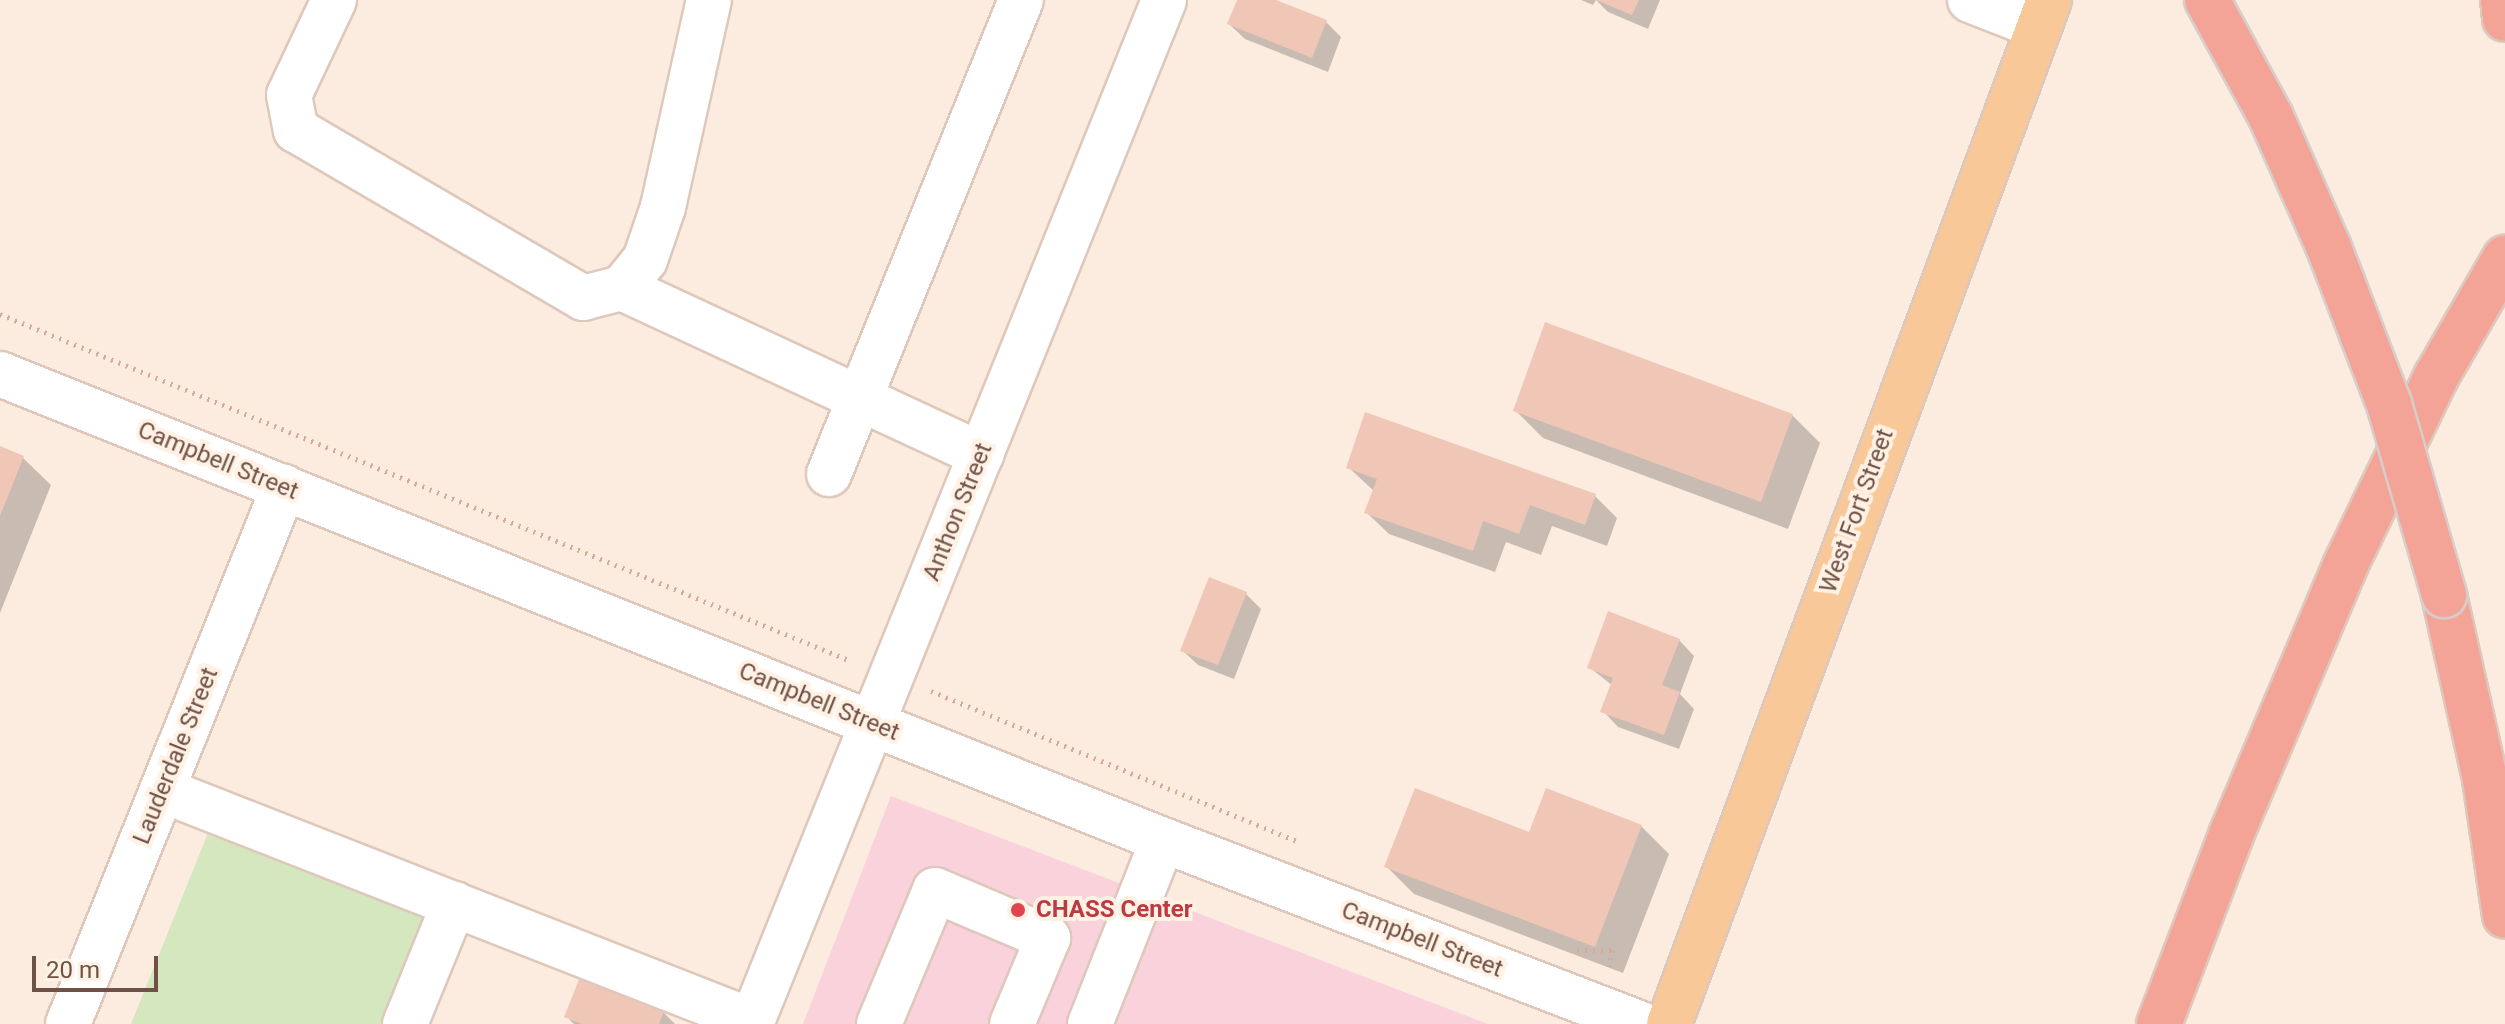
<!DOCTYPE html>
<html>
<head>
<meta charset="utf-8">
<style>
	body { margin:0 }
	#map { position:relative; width:2505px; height:1024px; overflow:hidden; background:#fbecdf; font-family:Roboto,sans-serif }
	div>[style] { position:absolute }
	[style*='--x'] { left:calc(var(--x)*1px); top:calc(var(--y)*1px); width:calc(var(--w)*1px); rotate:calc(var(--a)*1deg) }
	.medical>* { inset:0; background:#f9d2dc }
	.green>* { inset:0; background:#d4e7be }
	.shadow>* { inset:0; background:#0003 }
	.building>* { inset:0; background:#f0c6b7 }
	.path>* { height:5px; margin-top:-2.5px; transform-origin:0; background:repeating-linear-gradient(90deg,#d4aa9b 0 2px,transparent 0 8px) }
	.roads { filter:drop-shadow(2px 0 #dec8bb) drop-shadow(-2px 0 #dec8bb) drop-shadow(0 2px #dec8bb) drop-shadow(0 -2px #dec8bb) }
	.minor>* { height:44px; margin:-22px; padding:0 22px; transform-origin:22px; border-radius:22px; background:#fff }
	.major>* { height:44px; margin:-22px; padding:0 22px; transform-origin:22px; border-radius:22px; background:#f9c898 }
	.highway>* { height:44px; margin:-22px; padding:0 22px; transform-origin:22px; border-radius:22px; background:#f4a397 }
	.bridges { filter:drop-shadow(2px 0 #d7cecc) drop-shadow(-2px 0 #d7cecc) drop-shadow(0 2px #d7cecc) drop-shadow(0 -2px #d7cecc) }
	.highway-bridge>* { height:44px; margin:-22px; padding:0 22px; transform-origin:22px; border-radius:22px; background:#f4a397 }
	.dots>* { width:22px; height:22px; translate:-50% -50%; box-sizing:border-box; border:4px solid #fff1e4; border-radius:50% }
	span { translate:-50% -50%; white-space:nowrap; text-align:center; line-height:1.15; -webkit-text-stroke:8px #fff1e4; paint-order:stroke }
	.street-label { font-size:24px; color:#705148 }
	.health-label { font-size:24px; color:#be3a42; font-weight:700 }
	.left { translate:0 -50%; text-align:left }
	.scale { position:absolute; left:32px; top:956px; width:126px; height:36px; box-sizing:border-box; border:4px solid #705148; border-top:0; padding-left:10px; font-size:24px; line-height:28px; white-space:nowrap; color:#705148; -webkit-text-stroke:6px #fff1e4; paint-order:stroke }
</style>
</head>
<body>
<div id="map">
	<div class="medical">
		<div style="clip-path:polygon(891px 796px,1488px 1024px,803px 1024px)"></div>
	</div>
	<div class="green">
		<div style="clip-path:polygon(212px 823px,435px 912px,390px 1024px,131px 1024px)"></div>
	</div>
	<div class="shadow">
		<div style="clip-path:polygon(1239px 0,1270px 0,1326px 22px,1341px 37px,1328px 72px,1245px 39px,1229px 24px)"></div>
		<div style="clip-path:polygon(1581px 0,1660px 0,1648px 29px,1608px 12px,1596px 0,1593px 5px)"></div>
		<div style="clip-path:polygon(1515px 410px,1792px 415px,1820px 443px,1788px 529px,1543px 438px)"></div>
		<div style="clip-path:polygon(0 449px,23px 458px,51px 485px,0 613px)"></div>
		<div style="clip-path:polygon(1348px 467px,1595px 496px,1617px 518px,1607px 546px,1552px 526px,1541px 555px,1506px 542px,1495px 572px,1389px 534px,1366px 512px,1374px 491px)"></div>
		<div style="clip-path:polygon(1246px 594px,1261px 609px,1234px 679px,1198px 665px,1182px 650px)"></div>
		<div style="clip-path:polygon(1679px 640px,1694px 656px,1680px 694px,1694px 709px,1679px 749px,1618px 727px,1603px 711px,1613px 686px,1589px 667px)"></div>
		<div style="clip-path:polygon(1641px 826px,1669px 854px,1623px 973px,1414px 894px,1386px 866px,1531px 834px)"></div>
		<div style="clip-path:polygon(663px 1012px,675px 1024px,574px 1024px,567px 1017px)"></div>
	</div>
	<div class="building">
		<div style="clip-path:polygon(1237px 0,1276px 0,1327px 20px,1312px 58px,1227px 24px)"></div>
		<div style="clip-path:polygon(1596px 0,1639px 0,1632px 15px)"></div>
		<div style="clip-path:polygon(1545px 322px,1793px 414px,1761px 502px,1513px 411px)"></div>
		<div style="clip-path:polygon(1365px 412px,1596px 494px,1585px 525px,1530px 505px,1519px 534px,1483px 521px,1473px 551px,1364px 513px,1377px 479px,1346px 468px)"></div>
		<div style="clip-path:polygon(0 446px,24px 456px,0 516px)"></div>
		<div style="clip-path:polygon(1209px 577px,1247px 592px,1218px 665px,1180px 651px)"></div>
		<div style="clip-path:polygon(1608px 611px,1680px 639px,1662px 685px,1680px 692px,1664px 735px,1600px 712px,1613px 678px,1587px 668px)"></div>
		<div style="clip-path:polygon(1415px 788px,1529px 832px,1546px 788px,1642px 825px,1595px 947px,1384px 867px)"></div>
		<div style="clip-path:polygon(580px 977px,664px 1011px,659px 1024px,582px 1024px,564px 1017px)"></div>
	</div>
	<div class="path">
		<div style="--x:0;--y:314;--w:919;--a:22.18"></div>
		<div style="--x:931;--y:691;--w:395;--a:22.3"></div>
		<div style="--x:1577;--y:950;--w:36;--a:0"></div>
		<div style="--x:1613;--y:950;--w:17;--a:107"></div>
	</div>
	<div class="roads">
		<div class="minor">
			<div style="--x:334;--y:0;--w:105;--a:115.3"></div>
			<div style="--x:289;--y:95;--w:36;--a:79"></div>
			<div style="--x:296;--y:130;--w:333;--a:30.3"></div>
			<div style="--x:583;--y:298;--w:40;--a:-14.4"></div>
			<div style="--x:622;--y:288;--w:36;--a:-51"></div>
			<div style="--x:645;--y:260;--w:56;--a:-71.2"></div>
			<div style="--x:663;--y:207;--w:212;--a:-77.5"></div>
			<div style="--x:1970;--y:0;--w:74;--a:21.4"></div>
			<div style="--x:622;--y:288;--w:396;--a:24.9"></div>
			<div style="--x:0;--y:374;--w:1253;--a:21.84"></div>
			<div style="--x:1163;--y:840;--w:512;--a:21.05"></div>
			<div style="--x:829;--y:474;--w:511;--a:-67.95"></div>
			<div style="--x:162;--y:790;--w:634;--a:21.38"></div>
			<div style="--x:68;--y:1024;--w:579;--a:-68.09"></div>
			<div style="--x:405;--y:1024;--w:130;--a:-67.8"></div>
			<div style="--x:751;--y:1024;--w:1104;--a:-68.03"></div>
			<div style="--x:879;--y:1024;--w:145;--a:-67.3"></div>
			<div style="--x:935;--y:890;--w:123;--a:23"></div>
			<div style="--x:1048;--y:938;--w:93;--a:112.7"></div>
			<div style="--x:1090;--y:1024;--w:198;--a:-68.4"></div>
		</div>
		<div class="major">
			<div style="--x:1669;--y:1024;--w:1092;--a:-69.64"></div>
		</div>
		<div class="highway">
			<div style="--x:2503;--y:0;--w:19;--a:84"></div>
			<div style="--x:2444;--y:595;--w:189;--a:77.4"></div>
			<div style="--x:2485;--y:779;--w:138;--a:81.7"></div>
			<div style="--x:2159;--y:1024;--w:202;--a:-69.1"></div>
			<div style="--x:2231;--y:835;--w:292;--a:-67"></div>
			<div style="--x:2345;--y:566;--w:210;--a:-64.3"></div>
			<div style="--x:2436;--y:377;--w:138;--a:-59.9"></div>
		</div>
	</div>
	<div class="bridges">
		<div class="highway-bridge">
			<div style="--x:2207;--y:0;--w:133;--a:61.3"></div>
			<div style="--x:2271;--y:117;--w:143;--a:66.1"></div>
			<div style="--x:2329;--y:248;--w:167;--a:69"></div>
			<div style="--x:2389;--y:404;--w:199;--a:73.9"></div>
		</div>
	</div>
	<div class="dots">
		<div style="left:1018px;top:910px;background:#e0444e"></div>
	</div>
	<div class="street-label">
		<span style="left:218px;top:461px;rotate:22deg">Campbell Street</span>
		<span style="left:1857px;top:511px;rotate:-70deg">West Fort Street</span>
		<span style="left:958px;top:512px;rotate:-68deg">Anthon Street</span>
		<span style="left:819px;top:702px;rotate:22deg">Campbell Street</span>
		<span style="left:176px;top:756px;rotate:-68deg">Lauderdale Street</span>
		<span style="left:1422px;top:940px;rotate:21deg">Campbell Street</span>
	</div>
	<div class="health-label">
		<span class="left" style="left:1036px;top:910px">CHASS Center</span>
	</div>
	<div class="scale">20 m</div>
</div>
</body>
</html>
